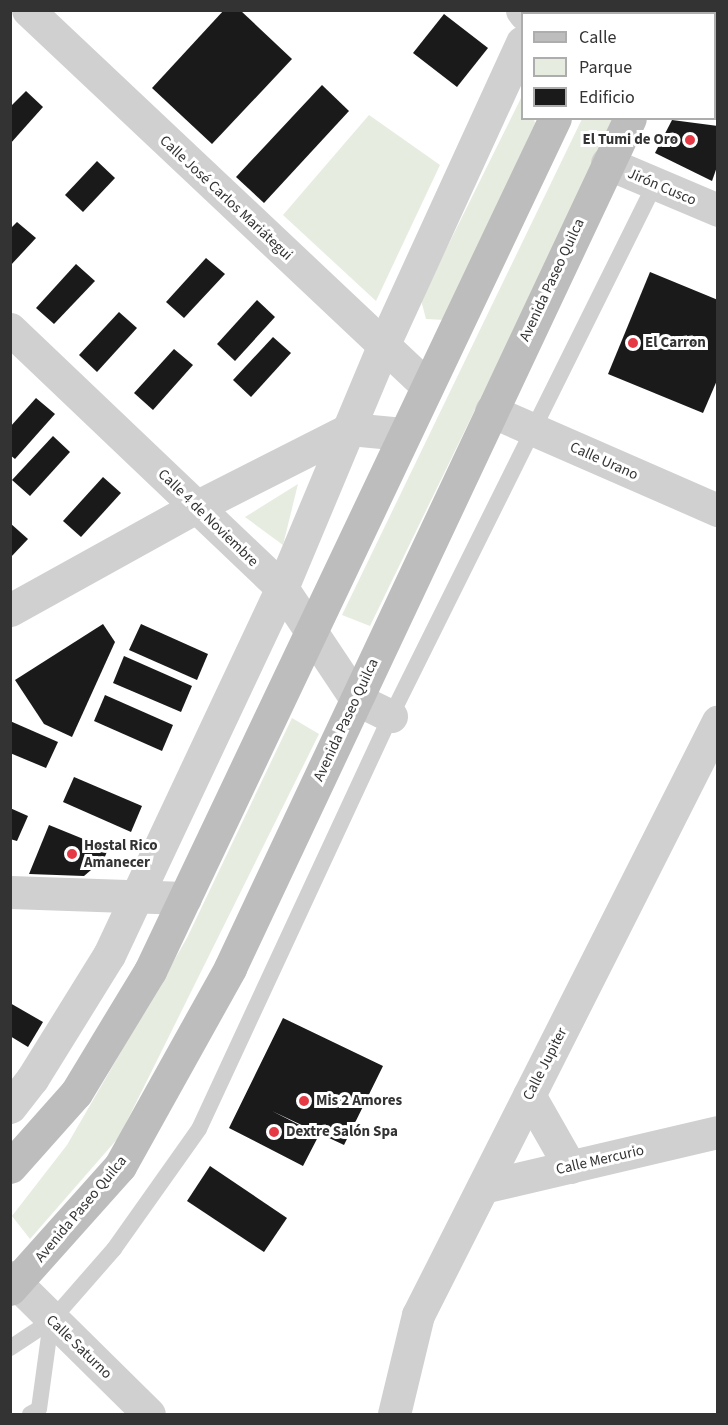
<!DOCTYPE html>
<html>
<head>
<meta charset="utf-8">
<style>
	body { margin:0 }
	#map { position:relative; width:728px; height:1425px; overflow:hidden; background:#fff; font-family:"Source Sans 3",sans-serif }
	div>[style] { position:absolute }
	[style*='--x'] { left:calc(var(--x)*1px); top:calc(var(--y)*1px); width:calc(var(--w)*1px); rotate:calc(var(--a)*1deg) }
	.green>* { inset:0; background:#e6ecdf }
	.building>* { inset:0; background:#1a1a1a }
	.service>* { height:16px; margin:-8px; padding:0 8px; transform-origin:8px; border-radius:8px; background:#d0d0d0 }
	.minor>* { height:33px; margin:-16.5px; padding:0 16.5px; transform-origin:16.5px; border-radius:16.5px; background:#d0d0d0 }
	.secondary>* { height:33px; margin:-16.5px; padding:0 16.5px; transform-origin:16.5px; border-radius:16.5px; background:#bdbdbd }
	.dots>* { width:16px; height:16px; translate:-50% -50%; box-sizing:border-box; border:3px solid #fff; border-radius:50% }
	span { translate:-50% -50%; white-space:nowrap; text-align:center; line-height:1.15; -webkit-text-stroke:6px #fff; paint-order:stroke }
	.poi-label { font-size:15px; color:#333; font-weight:700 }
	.right { translate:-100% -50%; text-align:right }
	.left { translate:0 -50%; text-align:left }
	.street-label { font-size:15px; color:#333 }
	.frame { position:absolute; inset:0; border:12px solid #333; pointer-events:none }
	.legend { position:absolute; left:521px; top:12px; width:195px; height:108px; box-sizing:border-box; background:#fff; border:2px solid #adadad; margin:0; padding:8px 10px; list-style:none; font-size:18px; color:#333 }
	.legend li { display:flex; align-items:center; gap:12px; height:30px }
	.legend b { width:30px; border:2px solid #adadad }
</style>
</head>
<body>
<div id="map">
	<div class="green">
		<div style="clip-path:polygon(522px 96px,522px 118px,534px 119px,535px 123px,445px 320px,426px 319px,421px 300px)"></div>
		<div style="clip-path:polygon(369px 115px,440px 165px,376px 301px,283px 215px)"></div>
		<div style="clip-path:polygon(582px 119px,616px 119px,370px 626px,342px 615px)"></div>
		<div style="clip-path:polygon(298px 484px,283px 545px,245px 517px)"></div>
		<div style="clip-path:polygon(292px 718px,319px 734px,119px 1137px,30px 1239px,12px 1216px,67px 1145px,187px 938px)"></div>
	</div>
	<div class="building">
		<div style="clip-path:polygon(224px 10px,240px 10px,292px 59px,212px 144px,152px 88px)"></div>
		<div style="clip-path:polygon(444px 14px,488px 48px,457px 87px,413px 53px)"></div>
		<div style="clip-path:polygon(322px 85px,349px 111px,264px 203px,236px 177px)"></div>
		<div style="clip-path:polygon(26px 91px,43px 107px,10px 144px,10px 107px)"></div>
		<div style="clip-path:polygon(672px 120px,718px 126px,718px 164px,712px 181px,655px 153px)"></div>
		<div style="clip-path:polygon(97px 161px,115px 178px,83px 212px,65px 195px)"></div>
		<div style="clip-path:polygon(17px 222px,36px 238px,10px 266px,10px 229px)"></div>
		<div style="clip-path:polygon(206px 258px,225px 274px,184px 318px,166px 302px)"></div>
		<div style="clip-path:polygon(76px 264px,95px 281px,54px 324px,36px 308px)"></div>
		<div style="clip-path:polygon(650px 272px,718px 300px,718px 378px,703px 413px,608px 374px)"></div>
		<div style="clip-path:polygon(257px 300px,275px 317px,235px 361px,217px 344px)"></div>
		<div style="clip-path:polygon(119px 312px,137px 328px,97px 372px,79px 355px)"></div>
		<div style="clip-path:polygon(273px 337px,291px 353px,251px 397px,233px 380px)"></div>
		<div style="clip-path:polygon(174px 349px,193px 365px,153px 410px,134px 393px)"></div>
		<div style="clip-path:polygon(36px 398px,55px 414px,15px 459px,10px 455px,10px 427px)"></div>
		<div style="clip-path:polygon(53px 436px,70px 452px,30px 496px,12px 480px)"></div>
		<div style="clip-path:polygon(103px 477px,121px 493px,81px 537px,63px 521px)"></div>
		<div style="clip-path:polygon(10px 523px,28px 539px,10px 558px)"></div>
		<div style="clip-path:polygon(103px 624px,115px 642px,72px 737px,44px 724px,15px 680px)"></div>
		<div style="clip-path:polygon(141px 624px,208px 654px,197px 680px,129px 650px)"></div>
		<div style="clip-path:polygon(124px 656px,192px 686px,181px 712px,113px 683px)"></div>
		<div style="clip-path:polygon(105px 695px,173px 725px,162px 751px,94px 721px)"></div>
		<div style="clip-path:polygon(10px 721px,58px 742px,46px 768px,10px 753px)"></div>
		<div style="clip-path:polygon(74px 777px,142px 806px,131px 832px,63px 802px)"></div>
		<div style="clip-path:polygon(10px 808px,28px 816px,17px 841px,10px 839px)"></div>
		<div style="clip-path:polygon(49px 825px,108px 849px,104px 859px,84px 876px,29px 874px)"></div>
		<div style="clip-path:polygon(10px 1003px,43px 1022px,28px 1047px,10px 1036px)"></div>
		<div style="clip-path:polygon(283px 1018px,383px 1066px,344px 1145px,272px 1111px,319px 1135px,303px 1166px,229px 1128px)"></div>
		<div style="clip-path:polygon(210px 1166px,287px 1218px,264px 1252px,187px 1201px)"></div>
	</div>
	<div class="service">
		<div style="--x:10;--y:1348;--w:49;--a:-33.4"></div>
		<div style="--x:51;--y:1321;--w:96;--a:-48.8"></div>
		<div style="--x:114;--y:1249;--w:147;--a:-54.7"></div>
		<div style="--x:199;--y:1129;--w:455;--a:-65.1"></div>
		<div style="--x:391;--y:716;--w:594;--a:-63.61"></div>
		<div style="--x:30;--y:1414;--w:10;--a:-29"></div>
		<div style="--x:39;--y:1409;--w:89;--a:-82.2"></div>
	</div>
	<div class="minor">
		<div style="--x:28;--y:10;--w:547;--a:43.3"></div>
		<div style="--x:522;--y:10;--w:5;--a:53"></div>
		<div style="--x:714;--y:95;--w:4;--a:0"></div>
		<div style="--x:607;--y:163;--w:121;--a:22.9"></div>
		<div style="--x:10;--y:329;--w:376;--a:43.6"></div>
		<div style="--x:282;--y:588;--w:133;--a:56.3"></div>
		<div style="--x:356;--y:699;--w:39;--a:26"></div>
		<div style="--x:491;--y:411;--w:248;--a:23.6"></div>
		<div style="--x:10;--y:610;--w:213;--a:-29"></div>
		<div style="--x:196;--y:507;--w:173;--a:-26.9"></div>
		<div style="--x:350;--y:429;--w:53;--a:5.4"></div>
		<div style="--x:10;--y:892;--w:175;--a:2"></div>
		<div style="--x:529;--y:1095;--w:83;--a:60.3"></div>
		<div style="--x:10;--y:1107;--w:36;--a:-52"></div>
		<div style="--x:32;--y:1079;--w:146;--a:-58.2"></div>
		<div style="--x:109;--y:955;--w:406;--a:-64.8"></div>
		<div style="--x:282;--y:588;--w:262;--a:-67.3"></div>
		<div style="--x:383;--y:346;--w:334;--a:-65.4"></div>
		<div style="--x:483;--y:1187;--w:241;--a:-13.2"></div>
		<div style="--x:10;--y:1277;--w:195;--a:44.6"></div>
		<div style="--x:394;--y:1414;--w:102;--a:-76.4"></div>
		<div style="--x:418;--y:1315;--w:665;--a:-63.2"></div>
	</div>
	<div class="secondary">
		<div style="--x:607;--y:14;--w:4;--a:-63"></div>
		<div style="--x:683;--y:14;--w:4;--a:-63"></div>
		<div style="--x:10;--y:1167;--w:99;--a:-48.3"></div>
		<div style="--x:76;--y:1093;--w:143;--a:-58.8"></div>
		<div style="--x:150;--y:971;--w:944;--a:-64.6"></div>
		<div style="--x:10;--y:1289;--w:165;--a:-48.2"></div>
		<div style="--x:120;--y:1166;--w:227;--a:-60.9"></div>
		<div style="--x:230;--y:968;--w:939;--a:-64.8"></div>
	</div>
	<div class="dots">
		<div style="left:690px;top:140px;background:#e63946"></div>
		<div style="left:633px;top:343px;background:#e63946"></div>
		<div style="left:72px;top:854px;background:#e63946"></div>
		<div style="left:304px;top:1101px;background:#e63946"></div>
		<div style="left:274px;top:1132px;background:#e63946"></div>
	</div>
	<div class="poi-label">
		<span class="right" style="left:678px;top:140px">El Tumi de Oro</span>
		<span class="left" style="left:645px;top:343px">El Carron</span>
		<span class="left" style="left:84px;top:854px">Hostal Rico<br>Amanecer</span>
		<span class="left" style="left:316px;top:1101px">Mis 2 Amores</span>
		<span class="left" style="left:286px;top:1132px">Dextre Salón Spa</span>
	</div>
	<div class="street-label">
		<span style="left:662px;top:187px;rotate:23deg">Jirón Cusco</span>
		<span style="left:226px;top:198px;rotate:43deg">Calle José Carlos Mariátegui</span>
		<span style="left:552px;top:280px;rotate:-65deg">Avenida Paseo Quilca</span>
		<span style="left:604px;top:461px;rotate:24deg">Calle Urano</span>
		<span style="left:208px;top:518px;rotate:44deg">Calle 4 de Noviembre</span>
		<span style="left:346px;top:720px;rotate:-65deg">Avenida Paseo Quilca</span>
		<span style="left:545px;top:1064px;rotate:-63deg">Calle Jupiter</span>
		<span style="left:600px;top:1160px;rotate:-13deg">Calle Mercurio</span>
		<span style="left:81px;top:1209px;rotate:-50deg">Avenida Paseo Quilca</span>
		<span style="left:79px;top:1347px;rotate:44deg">Calle Saturno</span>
	</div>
	<div class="frame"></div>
	<ul class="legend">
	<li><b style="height:8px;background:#bdbdbd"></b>Calle</li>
	<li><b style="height:16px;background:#e6ecdf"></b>Parque</li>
	<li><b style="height:16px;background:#1a1a1a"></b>Edificio</li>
	</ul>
</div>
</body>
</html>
